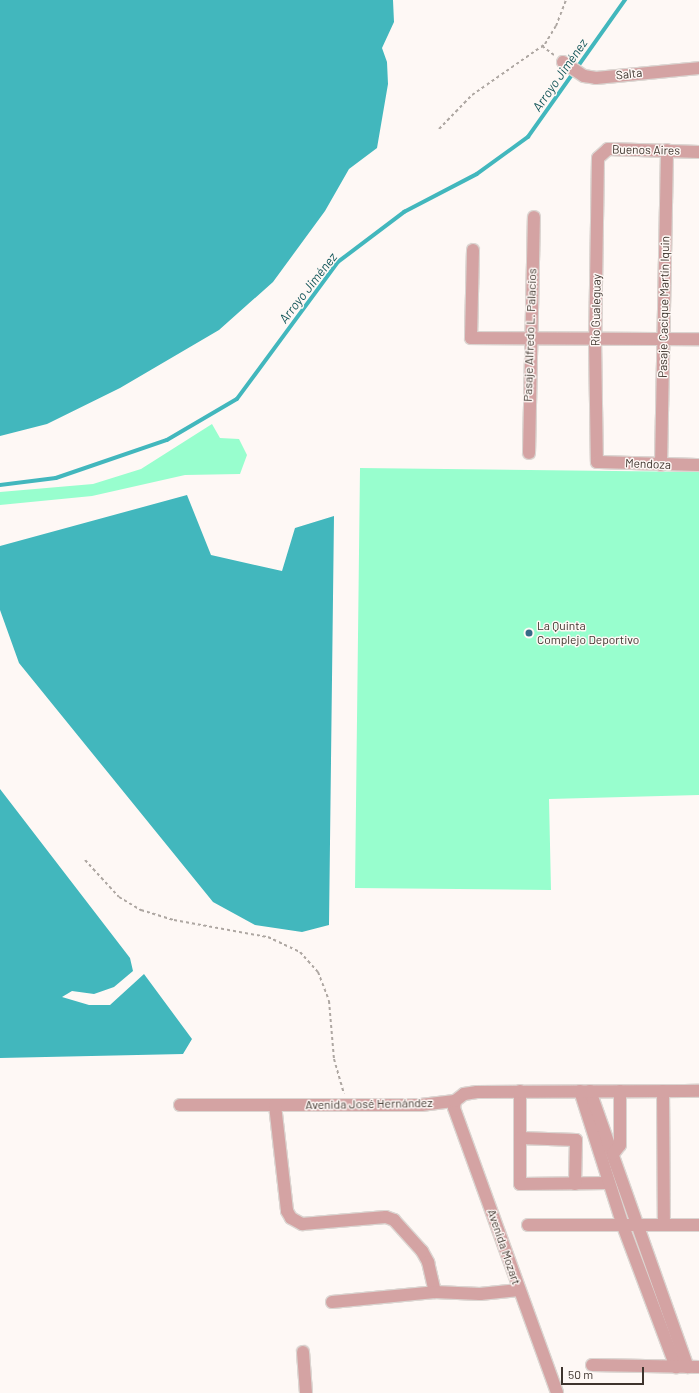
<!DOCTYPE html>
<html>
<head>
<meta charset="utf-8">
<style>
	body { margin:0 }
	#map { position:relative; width:699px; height:1393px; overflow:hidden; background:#fef8f5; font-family:Barlow,sans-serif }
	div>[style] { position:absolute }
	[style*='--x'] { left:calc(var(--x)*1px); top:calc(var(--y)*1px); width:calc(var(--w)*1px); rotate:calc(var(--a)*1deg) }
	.green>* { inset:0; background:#98fece }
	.water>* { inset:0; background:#42b7bd }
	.stream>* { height:3.5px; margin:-1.75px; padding:0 1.75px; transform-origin:1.75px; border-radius:1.75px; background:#42b7bd }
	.path>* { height:2px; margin-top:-1px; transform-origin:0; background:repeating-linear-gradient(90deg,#aea7a2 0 3px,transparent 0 6px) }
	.roads { filter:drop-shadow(1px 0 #dbd5d1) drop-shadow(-1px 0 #dbd5d1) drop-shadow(0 1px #dbd5d1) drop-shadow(0 -1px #dbd5d1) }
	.minor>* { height:12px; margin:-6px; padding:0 6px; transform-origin:6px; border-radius:6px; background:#d4a3a3 }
	.dots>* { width:11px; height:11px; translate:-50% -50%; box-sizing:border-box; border:2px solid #fef8f5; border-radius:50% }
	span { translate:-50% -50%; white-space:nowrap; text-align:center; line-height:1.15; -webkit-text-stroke:3px #fef8f5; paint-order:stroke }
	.street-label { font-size:12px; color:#3e342d }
	.poi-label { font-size:12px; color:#3e342d }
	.left { translate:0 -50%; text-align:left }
	.water-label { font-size:13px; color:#125558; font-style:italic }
	.scale { position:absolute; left:561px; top:1367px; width:83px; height:18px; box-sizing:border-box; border:2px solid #3e342d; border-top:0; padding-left:5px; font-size:12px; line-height:14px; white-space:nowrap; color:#3e342d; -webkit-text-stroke:3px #fef8f5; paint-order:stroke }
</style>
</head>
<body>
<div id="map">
	<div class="green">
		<div style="clip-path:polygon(212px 424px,220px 438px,239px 439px,247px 455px,240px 474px,185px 475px,92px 496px,0 505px,0 492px,93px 484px,141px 469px)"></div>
		<div style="clip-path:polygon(360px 468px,699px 472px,699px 795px,549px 799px,551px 890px,355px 888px)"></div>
	</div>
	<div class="water">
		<div style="clip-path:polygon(0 0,393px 0,394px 22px,382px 48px,387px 62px,388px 84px,377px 148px,349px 169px,325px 211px,273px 282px,219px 330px,120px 388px,47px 424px,0 436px)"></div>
		<div style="clip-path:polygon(187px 495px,211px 555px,282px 571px,295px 528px,334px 516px,329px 925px,302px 932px,255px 925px,213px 902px,19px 663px,0 610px,0 546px)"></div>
		<div style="clip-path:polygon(0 789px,130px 958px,133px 971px,114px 987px,94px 994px,72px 991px,62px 997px,89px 1005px,110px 1005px,144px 974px,192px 1039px,183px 1054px,0 1058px)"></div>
	</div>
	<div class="stream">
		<div style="--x:0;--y:485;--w:56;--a:-7.1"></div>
		<div style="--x:56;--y:478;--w:117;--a:-18.9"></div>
		<div style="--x:167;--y:440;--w:81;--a:-30.4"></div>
		<div style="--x:237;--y:399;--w:170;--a:-53.6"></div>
		<div style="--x:338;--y:262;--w:83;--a:-37.1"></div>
		<div style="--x:404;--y:212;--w:82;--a:-27.5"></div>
		<div style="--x:477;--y:174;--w:63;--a:-36"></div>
		<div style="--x:528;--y:137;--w:168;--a:-54.7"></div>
	</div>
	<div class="path">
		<div style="--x:542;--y:46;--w:15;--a:37"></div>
		<div style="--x:439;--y:129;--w:47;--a:-45.9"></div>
		<div style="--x:472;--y:95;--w:89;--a:-34.9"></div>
		<div style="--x:545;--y:44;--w:21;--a:-59"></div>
		<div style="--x:556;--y:26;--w:28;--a:-69"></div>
		<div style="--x:85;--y:860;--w:50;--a:47.4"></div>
		<div style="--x:119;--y:897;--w:26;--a:31"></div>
		<div style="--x:141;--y:910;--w:34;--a:17"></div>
		<div style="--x:174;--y:920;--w:96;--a:10.3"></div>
		<div style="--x:268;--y:937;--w:35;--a:25"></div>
		<div style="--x:300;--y:952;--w:27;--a:48"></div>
		<div style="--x:318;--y:972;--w:31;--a:69"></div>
		<div style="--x:329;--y:1001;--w:58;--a:85.1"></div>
		<div style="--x:334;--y:1059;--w:36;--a:74"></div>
	</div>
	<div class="roads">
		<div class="minor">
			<div style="--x:563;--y:62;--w:25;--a:34"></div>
			<div style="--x:584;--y:76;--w:12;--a:9"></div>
			<div style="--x:596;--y:78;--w:103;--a:-5.5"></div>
			<div style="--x:699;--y:152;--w:91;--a:-178.1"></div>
			<div style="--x:608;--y:149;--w:13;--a:138"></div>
			<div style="--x:598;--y:158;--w:182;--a:90.9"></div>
			<div style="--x:595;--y:340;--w:122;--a:89.1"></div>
			<div style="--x:597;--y:462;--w:102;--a:1.7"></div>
			<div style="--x:473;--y:250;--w:88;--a:91.3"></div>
			<div style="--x:471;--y:338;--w:228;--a:0.3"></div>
			<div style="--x:529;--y:453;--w:236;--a:-88.8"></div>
			<div style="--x:661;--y:465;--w:315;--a:-88.9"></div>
			<div style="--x:520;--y:1091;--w:93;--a:90"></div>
			<div style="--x:520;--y:1184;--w:88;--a:-0.7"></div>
			<div style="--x:580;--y:1091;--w:142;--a:72.3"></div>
			<div style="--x:623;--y:1226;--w:151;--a:69.4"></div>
			<div style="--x:590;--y:1091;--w:293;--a:70.5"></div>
			<div style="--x:663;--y:1091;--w:134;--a:89.6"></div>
			<div style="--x:455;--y:1101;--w:7;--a:98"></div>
			<div style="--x:454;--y:1108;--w:303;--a:70.1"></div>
			<div style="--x:180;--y:1105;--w:241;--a:0"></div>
			<div style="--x:421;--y:1105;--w:34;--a:-7"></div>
			<div style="--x:455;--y:1101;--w:11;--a:-38"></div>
			<div style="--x:464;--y:1094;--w:13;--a:-9"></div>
			<div style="--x:477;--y:1092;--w:222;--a:-0.3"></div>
			<div style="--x:275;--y:1105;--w:107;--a:83.5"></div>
			<div style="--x:287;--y:1211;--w:8;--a:60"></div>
			<div style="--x:291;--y:1218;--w:13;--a:29"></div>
			<div style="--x:302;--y:1224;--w:84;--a:-4.8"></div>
			<div style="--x:386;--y:1217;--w:9;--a:21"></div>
			<div style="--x:394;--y:1220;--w:42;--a:47.9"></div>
			<div style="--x:422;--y:1251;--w:13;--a:61"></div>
			<div style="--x:428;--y:1262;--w:31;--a:77"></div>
			<div style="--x:520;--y:1138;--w:56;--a:2"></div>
			<div style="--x:576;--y:1140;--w:44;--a:91.3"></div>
			<div style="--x:613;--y:1154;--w:11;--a:-52"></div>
			<div style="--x:620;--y:1145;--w:54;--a:-90"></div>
			<div style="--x:528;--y:1225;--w:171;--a:0"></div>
			<div style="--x:332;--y:1302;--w:103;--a:-5.5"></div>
			<div style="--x:435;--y:1292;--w:45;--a:2.5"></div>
			<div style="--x:480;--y:1294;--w:39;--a:-6"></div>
			<div style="--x:303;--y:1352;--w:41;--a:85.8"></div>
			<div style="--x:592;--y:1365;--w:107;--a:1.1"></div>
		</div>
	</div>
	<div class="dots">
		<div style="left:529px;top:633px;background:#366987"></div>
	</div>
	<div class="street-label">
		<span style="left:629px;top:74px;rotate:-6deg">Salta</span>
		<span style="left:646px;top:150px;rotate:1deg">Buenos Aires</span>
		<span style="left:664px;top:307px;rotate:-89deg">Pasaje Cacique Martín Iquin</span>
		<span style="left:596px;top:310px;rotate:-89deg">Río Gualeguay</span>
		<span style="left:530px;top:335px;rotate:-88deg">Pasaje Alfredo L. Palacios</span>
		<span style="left:648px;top:464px;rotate:2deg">Mendoza</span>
		<span style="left:369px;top:1104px;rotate:-1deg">Avenida José Hernández</span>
		<span style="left:504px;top:1247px;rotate:71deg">Avenida Mozart</span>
	</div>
	<div class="poi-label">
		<span class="left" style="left:537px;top:633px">La Quinta<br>Complejo Deportivo</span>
	</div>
	<div class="water-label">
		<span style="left:560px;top:75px;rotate:-55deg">Arroyo Jiménez</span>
		<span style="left:308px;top:288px;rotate:-52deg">Arroyo Jiménez</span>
	</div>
	<div class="scale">50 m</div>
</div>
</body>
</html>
